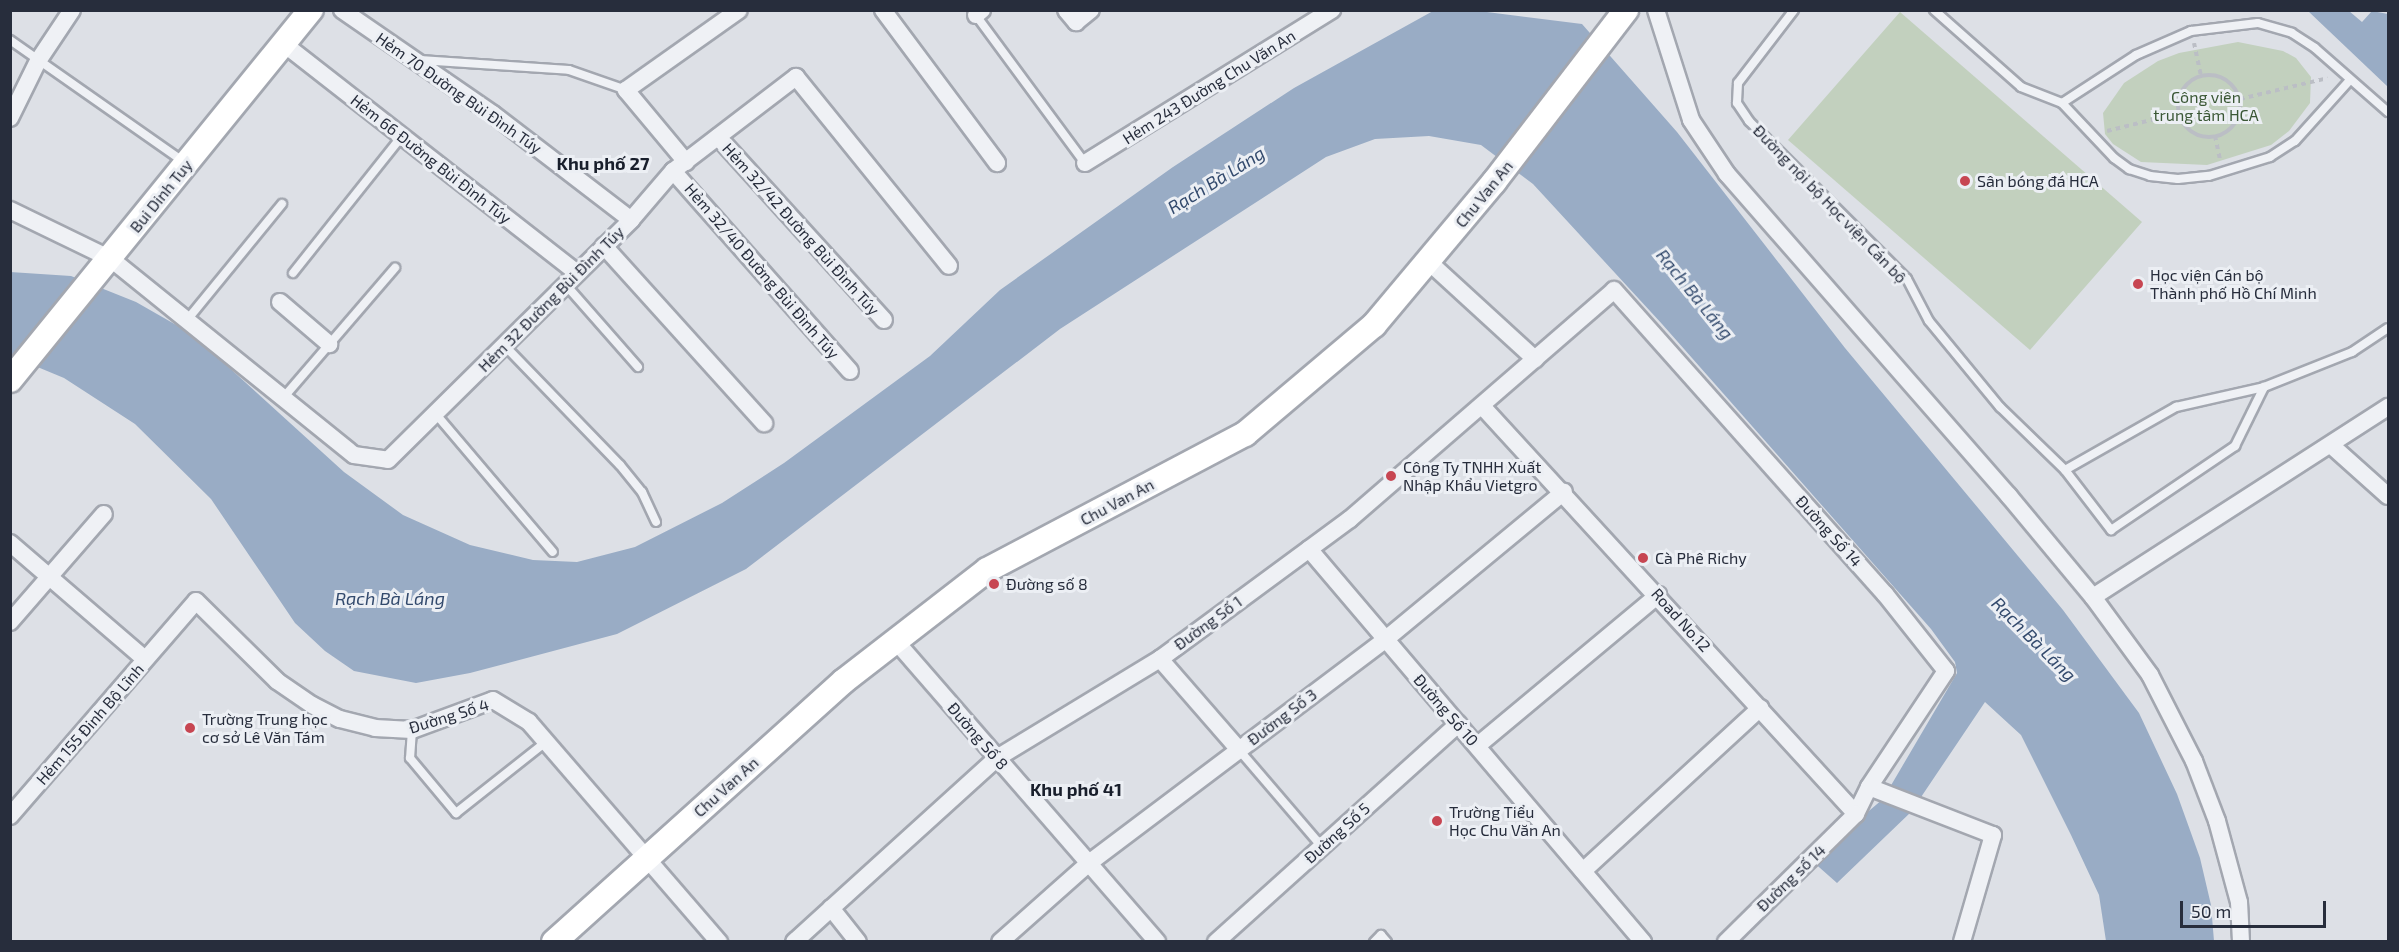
<!DOCTYPE html>
<html>
<head>
<meta charset="utf-8">
<style>
	body { margin:0 }
	#map { position:relative; width:2399px; height:952px; overflow:hidden; background:#dde0e6; font-family:"Exo 2",sans-serif }
	div>[style] { position:absolute }
	[style*='--x'] { left:calc(var(--x)*1px); top:calc(var(--y)*1px); width:calc(var(--w)*1px); rotate:calc(var(--a)*1deg) }
	.green>* { inset:0; background:#c2d0be }
	.water>* { inset:0; background:#99acc5 }
	.path>* { height:4px; margin-top:-2px; transform-origin:0; background:repeating-linear-gradient(90deg,#bbbec5 0 4.5px,transparent 0 9px) }
	.path>.ring { margin:-2px; padding:0; box-sizing:content-box; background:none; border:4px solid #bbbec5; border-radius:50% }
	.roads { filter:drop-shadow(2px 0 #a3a7b0) drop-shadow(-2px 0 #a3a7b0) drop-shadow(0 2px #a3a7b0) drop-shadow(0 -2px #a3a7b0) }
	.lane>* { height:8px; margin:-4px; padding:0 4px; transform-origin:4px; border-radius:4px; background:#eff1f5 }
	.street>* { height:16px; margin:-8px; padding:0 8px; transform-origin:8px; border-radius:8px; background:#eff1f5 }
	.secondary>* { height:24px; margin:-12px; padding:0 12px; transform-origin:12px; border-radius:12px; background:#fff }
	.dots>* { width:16px; height:16px; translate:-50% -50%; box-sizing:border-box; border:3px solid #eceff4; border-radius:50% }
	span { translate:-50% -50%; white-space:nowrap; text-align:center; line-height:1.15; -webkit-text-stroke:6px #eceff4; paint-order:stroke }
	.street-label { font-size:16px; color:#272d3c }
	.park-label { font-size:16px; color:#3a5735 }
	.poi-label { font-size:16px; color:#272d3c }
	.left { translate:0 -50%; text-align:left }
	.neighbourhood-label { font-size:18px; color:#191f2c; font-weight:700 }
	.water-label { font-size:18px; color:#334a6d; font-style:italic }
	.frame { position:absolute; inset:0; border:12px solid #272d3c; pointer-events:none }
	.scale { position:absolute; left:2180px; top:901px; width:146px; height:27px; box-sizing:border-box; border:3px solid #272d3c; border-top:0; padding-left:8px; font-size:18px; line-height:21px; white-space:nowrap; color:#272d3c; -webkit-text-stroke:4px #eceff4; paint-order:stroke }
</style>
</head>
<body>
<div id="map">
	<div class="green">
		<div style="clip-path:polygon(1900px 12px,2142px 222px,2030px 350px,1788px 140px)"></div>
		<div style="clip-path:polygon(2238px 42px,2283px 51px,2296px 58px,2311px 77px,2310px 103px,2289px 131px,2271px 145px,2207px 165px,2141px 162px,2113px 144px,2105px 134px,2103px 113px,2124px 83px,2158px 61px,2179px 53px)"></div>
	</div>
	<div class="water">
		<div style="clip-path:polygon(1433px 11px,1479px 11px,1582px 24px,1677px 132px,1845px 348px,2063px 610px,2139px 713px,2177px 794px,2200px 858px,2211px 905px,2214px 941px,2106px 941px,2099px 895px,2071px 835px,2021px 735px,1985px 702px,1911px 812px,1837px 883px,1811px 860px,1883px 799px,1957px 673px,1955px 662px,1931px 629px,1662px 324px,1533px 184px,1481px 145px,1429px 136px,1375px 139px,1326px 157px,1060px 329px,746px 569px,617px 634px,470px 673px,416px 683px,354px 671px,325px 651px,295px 623px,211px 499px,135px 424px,64px 378px,11px 356px,10px 272px,71px 276px,136px 302px,192px 334px,344px 472px,403px 515px,470px 545px,533px 560px,577px 562px,635px 547px,722px 503px,784px 463px,930px 356px,1000px 290px,1173px 167px,1294px 88px)"></div>
		<div style="clip-path:polygon(2308px 11px,2349px 11px,2362px 22px,2372px 11px,2388px 14px,2388px 87px)"></div>
	</div>
	<div class="path">
		<div style="--x:2194;--y:43;--w:34;--a:78"></div>
		<div class="ring" style="left:2178px;top:75px;width:58px;height:58px"></div>
		<div style="--x:2240;--y:99;--w:90;--a:-13.4"></div>
		<div style="--x:2107;--y:131;--w:74;--a:-14"></div>
		<div style="--x:2215;--y:136;--w:24;--a:78"></div>
	</div>
	<div class="roads">
		<div class="lane">
			<div style="--x:1794;--y:10;--w:92;--a:127.5"></div>
			<div style="--x:1738;--y:83;--w:20;--a:93"></div>
			<div style="--x:1737;--y:103;--w:22;--a:56"></div>
			<div style="--x:1749;--y:121;--w:223;--a:45"></div>
			<div style="--x:1907;--y:279;--w:47;--a:62.4"></div>
			<div style="--x:1929;--y:321;--w:112;--a:50.5"></div>
			<div style="--x:2000;--y:407;--w:91;--a:44.1"></div>
			<div style="--x:2065;--y:470;--w:128;--a:-29.6"></div>
			<div style="--x:2176;--y:407;--w:90;--a:-12.8"></div>
			<div style="--x:2264;--y:387;--w:95;--a:-21.7"></div>
			<div style="--x:2352;--y:352;--w:43;--a:-33.7"></div>
			<div style="--x:1934;--y:10;--w:116;--a:41.5"></div>
			<div style="--x:2021;--y:87;--w:44;--a:21.3"></div>
			<div style="--x:2062;--y:103;--w:76;--a:46.6"></div>
			<div style="--x:2114;--y:158;--w:19;--a:36"></div>
			<div style="--x:2129;--y:169;--w:22;--a:18"></div>
			<div style="--x:2150;--y:176;--w:28;--a:6"></div>
			<div style="--x:2178;--y:179;--w:31;--a:-6"></div>
			<div style="--x:2209;--y:176;--w:64;--a:-17.3"></div>
			<div style="--x:2270;--y:157;--w:30;--a:-33"></div>
			<div style="--x:2295;--y:141;--w:82;--a:-48"></div>
			<div style="--x:975;--y:14;--w:185;--a:53.6"></div>
			<div style="--x:10;--y:40;--w:213;--a:35"></div>
			<div style="--x:420;--y:60;--w:149;--a:3.8"></div>
			<div style="--x:569;--y:70;--w:60;--a:19.3"></div>
			<div style="--x:2062;--y:103;--w:88;--a:-33"></div>
			<div style="--x:2136;--y:55;--w:60;--a:-23.6"></div>
			<div style="--x:2191;--y:31;--w:67;--a:-6.8"></div>
			<div style="--x:2258;--y:23;--w:35;--a:16"></div>
			<div style="--x:2292;--y:33;--w:27;--a:33"></div>
			<div style="--x:2315;--y:48;--w:97;--a:41.2"></div>
			<div style="--x:293;--y:273;--w:174;--a:-51.5"></div>
			<div style="--x:566;--y:285;--w:109;--a:48.7"></div>
			<div style="--x:187;--y:320;--w:150;--a:-50.7"></div>
			<div style="--x:504;--y:345;--w:167;--a:46"></div>
			<div style="--x:620;--y:465;--w:35;--a:51"></div>
			<div style="--x:642;--y:492;--w:33;--a:65"></div>
			<div style="--x:283;--y:398;--w:172;--a:-49.3"></div>
			<div style="--x:435;--y:413;--w:182;--a:49.7"></div>
			<div style="--x:2065;--y:470;--w:76;--a:52.5"></div>
			<div style="--x:2111;--y:530;--w:150;--a:-34.1"></div>
			<div style="--x:2235;--y:446;--w:66;--a:-63.8"></div>
			<div style="--x:412;--y:730;--w:28;--a:94"></div>
			<div style="--x:410;--y:758;--w:72;--a:50.1"></div>
			<div style="--x:456;--y:813;--w:115;--a:-38.3"></div>
			<div style="--x:1239;--y:750;--w:128;--a:49.4"></div>
			<div style="--x:1374;--y:942;--w:10;--a:-45"></div>
			<div style="--x:1381;--y:935;--w:9;--a:49"></div>
		</div>
		<div class="street">
			<div style="--x:342;--y:10;--w:183;--a:34.6"></div>
			<div style="--x:493;--y:114;--w:174;--a:37.5"></div>
			<div style="--x:883;--y:10;--w:191;--a:53.3"></div>
			<div style="--x:1066;--y:10;--w:16;--a:50"></div>
			<div style="--x:1076;--y:22;--w:19;--a:-39"></div>
			<div style="--x:1656;--y:10;--w:115;--a:72.3"></div>
			<div style="--x:1691;--y:120;--w:65;--a:56.3"></div>
			<div style="--x:1727;--y:174;--w:428;--a:48.8"></div>
			<div style="--x:2009;--y:496;--w:131;--a:50.3"></div>
			<div style="--x:2093;--y:597;--w:97;--a:53.8"></div>
			<div style="--x:2150;--y:675;--w:97;--a:62.9"></div>
			<div style="--x:2194;--y:761;--w:64;--a:69"></div>
			<div style="--x:2217;--y:821;--w:84;--a:74.8"></div>
			<div style="--x:2239;--y:902;--w:40;--a:87.1"></div>
			<div style="--x:976;--y:15;--w:8;--a:-40"></div>
			<div style="--x:284;--y:44;--w:372;--a:38"></div>
			<div style="--x:10;--y:118;--w:64;--a:-63.8"></div>
			<div style="--x:38;--y:61;--w:61;--a:-56.3"></div>
			<div style="--x:718;--y:137;--w:247;--a:47.8"></div>
			<div style="--x:686;--y:162;--w:94;--a:-129.8"></div>
			<div style="--x:626;--y:90;--w:138;--a:-35.3"></div>
			<div style="--x:1085;--y:163;--w:291;--a:-31.8"></div>
			<div style="--x:673;--y:171;--w:267;--a:48.5"></div>
			<div style="--x:10;--y:210;--w:112;--a:25.9"></div>
			<div style="--x:111;--y:259;--w:312;--a:38.9"></div>
			<div style="--x:354;--y:455;--w:34;--a:8"></div>
			<div style="--x:388;--y:460;--w:342;--a:-44.6"></div>
			<div style="--x:631;--y:220;--w:65;--a:-49.4"></div>
			<div style="--x:673;--y:171;--w:155;--a:-37.4"></div>
			<div style="--x:796;--y:77;--w:243;--a:51"></div>
			<div style="--x:604;--y:246;--w:239;--a:47.9"></div>
			<div style="--x:1429;--y:262;--w:144;--a:42.5"></div>
			<div style="--x:280;--y:302;--w:65;--a:40.6"></div>
			<div style="--x:2332;--y:446;--w:75;--a:41.8"></div>
			<div style="--x:10;--y:543;--w:178;--a:40.7"></div>
			<div style="--x:1309;--y:549;--w:516;--a:49.64"></div>
			<div style="--x:2093;--y:597;--w:351;--a:-32.8"></div>
			<div style="--x:10;--y:622;--w:143;--a:-49"></div>
			<div style="--x:894;--y:639;--w:401;--a:49"></div>
			<div style="--x:1160;--y:659;--w:121;--a:49"></div>
			<div style="--x:1477;--y:746;--w:236;--a:-39.8"></div>
			<div style="--x:1869;--y:787;--w:133;--a:21.2"></div>
			<div style="--x:1993;--y:835;--w:111;--a:106.2"></div>
			<div style="--x:10;--y:816;--w:284;--a:-49.1"></div>
			<div style="--x:196;--y:601;--w:114;--a:44.6"></div>
			<div style="--x:277;--y:681;--w:42;--a:34.4"></div>
			<div style="--x:312;--y:705;--w:31;--a:27"></div>
			<div style="--x:340;--y:719;--w:36;--a:14"></div>
			<div style="--x:375;--y:728;--w:37;--a:3"></div>
			<div style="--x:412;--y:730;--w:86;--a:-20.3"></div>
			<div style="--x:493;--y:700;--w:42;--a:31.4"></div>
			<div style="--x:529;--y:722;--w:291;--a:49.2"></div>
			<div style="--x:1583;--y:871;--w:241;--a:-42.6"></div>
			<div style="--x:831;--y:908;--w:43;--a:51.5"></div>
			<div style="--x:794;--y:942;--w:274;--a:-42.2"></div>
			<div style="--x:997;--y:758;--w:191;--a:-31.3"></div>
			<div style="--x:1160;--y:659;--w:236;--a:-36.4"></div>
			<div style="--x:1350;--y:519;--w:349;--a:-40.9"></div>
			<div style="--x:1614;--y:290;--w:407;--a:48.3"></div>
			<div style="--x:1885;--y:594;--w:98;--a:51.6"></div>
			<div style="--x:1946;--y:671;--w:139;--a:123.6"></div>
			<div style="--x:1869;--y:787;--w:30;--a:116"></div>
			<div style="--x:1856;--y:814;--w:553;--a:-132.51"></div>
			<div style="--x:1000;--y:942;--w:119;--a:-41.6"></div>
			<div style="--x:1089;--y:863;--w:372;--a:-37"></div>
			<div style="--x:1386;--y:639;--w:231;--a:-39.6"></div>
			<div style="--x:1216;--y:942;--w:326;--a:-42"></div>
			<div style="--x:1726;--y:942;--w:182;--a:-44.6"></div>
		</div>
		<div class="secondary">
			<div style="--x:10;--y:380;--w:477;--a:-50.9"></div>
			<div style="--x:554;--y:942;--w:390;--a:-42"></div>
			<div style="--x:844;--y:681;--w:181;--a:-37.8"></div>
			<div style="--x:987;--y:570;--w:292;--a:-27.8"></div>
			<div style="--x:1245;--y:434;--w:169;--a:-40.2"></div>
			<div style="--x:1374;--y:325;--w:187;--a:-50"></div>
			<div style="--x:1494;--y:182;--w:217;--a:-52.5"></div>
		</div>
	</div>
	<div class="dots">
		<div style="left:1965px;top:181px;background:#c74652"></div>
		<div style="left:2138px;top:284px;background:#c74652"></div>
		<div style="left:1391px;top:476px;background:#c74652"></div>
		<div style="left:1643px;top:558px;background:#c74652"></div>
		<div style="left:994px;top:584px;background:#c74652"></div>
		<div style="left:190px;top:728px;background:#c74652"></div>
		<div style="left:1437px;top:821px;background:#c74652"></div>
	</div>
	<div class="street-label">
		<span style="left:1209px;top:87px;rotate:-32deg">Hẻm 243 Đường Chu Văn An</span>
		<span style="left:459px;top:93px;rotate:35deg">Hẻm 70 Đường Bùi Đình Túy</span>
		<span style="left:431px;top:159px;rotate:38deg">Hẻm 66 Đường Bùi Đình Túy</span>
		<span style="left:1484px;top:194px;rotate:-51deg">Chu Van An</span>
		<span style="left:161px;top:196px;rotate:-51deg">Bui Dinh Tuy</span>
		<span style="left:1830px;top:204px;rotate:46deg">Đường nội bộ Học viện Cán bộ</span>
		<span style="left:801px;top:229px;rotate:48deg">Hẻm 32/42 Đường Bùi Đình Túy</span>
		<span style="left:762px;top:271px;rotate:49deg">Hẻm 32/40 Đường Bùi Đình Túy</span>
		<span style="left:551px;top:299px;rotate:-45deg">Hẻm 32 Đường Bùi Đình Túy</span>
		<span style="left:1117px;top:502px;rotate:-28deg">Chu Van An</span>
		<span style="left:1829px;top:531px;rotate:48deg">Đường Số 14</span>
		<span style="left:1681px;top:620px;rotate:48deg">Road No.12</span>
		<span style="left:1208px;top:623px;rotate:-36deg">Đường Số 1</span>
		<span style="left:1446px;top:710px;rotate:49deg">Đường Số 10</span>
		<span style="left:449px;top:716px;rotate:-17deg">Đường Số 4</span>
		<span style="left:1282px;top:717px;rotate:-37deg">Đường Số 3</span>
		<span style="left:90px;top:724px;rotate:-49deg">Hẻm 155 Đinh Bộ Lĩnh</span>
		<span style="left:978px;top:736px;rotate:49deg">Đường Số 8</span>
		<span style="left:726px;top:787px;rotate:-42deg">Chu Van An</span>
		<span style="left:1337px;top:833px;rotate:-42deg">Đường Số 5</span>
		<span style="left:1791px;top:878px;rotate:-44deg">Đường số 14</span>
	</div>
	<div class="park-label">
		<span style="left:2206px;top:106px">Công viên<br>trung tâm HCA</span>
	</div>
	<div class="poi-label">
		<span class="left" style="left:1977px;top:181px">Sân bóng đá HCA</span>
		<span class="left" style="left:2150px;top:284px">Học viện Cán bộ<br>Thành phố Hồ Chí Minh</span>
		<span class="left" style="left:1403px;top:476px">Công Ty TNHH Xuất<br>Nhập Khẩu Vietgro</span>
		<span class="left" style="left:1655px;top:558px">Cà Phê Richy</span>
		<span class="left" style="left:1006px;top:584px">Đường số 8</span>
		<span class="left" style="left:202px;top:728px">Trường Trung học<br>cơ sở Lê Văn Tám</span>
		<span class="left" style="left:1449px;top:821px">Trường Tiểu<br>Học Chu Văn An</span>
	</div>
	<div class="neighbourhood-label">
		<span style="left:603px;top:163px">Khu phố 27</span>
		<span style="left:1076px;top:789px">Khu phố 41</span>
	</div>
	<div class="water-label">
		<span style="left:1216px;top:180px;rotate:-32deg">Rạch Bà Láng</span>
		<span style="left:1695px;top:294px;rotate:51deg">Rạch Bà Láng</span>
		<span style="left:390px;top:598px">Rạch Bà Láng</span>
		<span style="left:2034px;top:639px;rotate:45deg">Rạch Bà Láng</span>
	</div>
	<div class="frame"></div>
	<div class="scale">50 m</div>
</div>
</body>
</html>
